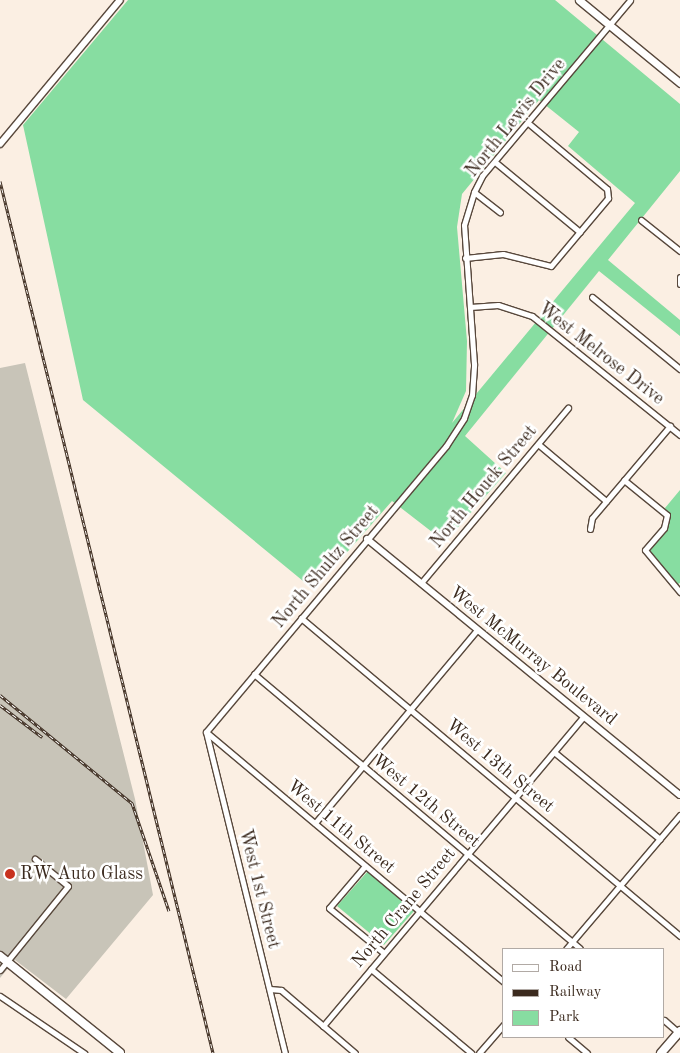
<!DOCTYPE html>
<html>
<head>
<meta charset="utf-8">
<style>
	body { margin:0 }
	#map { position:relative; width:680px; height:1053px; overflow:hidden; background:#fbefe3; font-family:"Old Standard TT",serif }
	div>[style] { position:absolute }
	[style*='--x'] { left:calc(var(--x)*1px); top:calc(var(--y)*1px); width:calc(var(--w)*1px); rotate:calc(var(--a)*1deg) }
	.industrial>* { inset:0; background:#c8c4b8 }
	.green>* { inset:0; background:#87dda1 }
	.roads { filter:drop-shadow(1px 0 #58483c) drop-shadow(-1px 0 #58483c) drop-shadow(0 1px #58483c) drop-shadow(0 -1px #58483c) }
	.minor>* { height:5px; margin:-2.5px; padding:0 2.5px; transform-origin:2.5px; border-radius:2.5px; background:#fff }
	.tertiary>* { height:6px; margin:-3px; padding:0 3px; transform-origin:3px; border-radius:3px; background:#fff }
	.secondary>* { height:7px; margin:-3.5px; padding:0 3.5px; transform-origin:3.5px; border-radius:3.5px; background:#fff }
	.primary>* { height:8px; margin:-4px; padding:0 4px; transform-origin:4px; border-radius:4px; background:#fff }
	.rail>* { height:3px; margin-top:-1.5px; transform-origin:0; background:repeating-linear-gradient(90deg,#fff 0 4px,#3b2a1e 0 8px); box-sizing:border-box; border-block:1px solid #3b2a1e }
	.dots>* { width:14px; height:14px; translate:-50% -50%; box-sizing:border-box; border:2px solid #fff; border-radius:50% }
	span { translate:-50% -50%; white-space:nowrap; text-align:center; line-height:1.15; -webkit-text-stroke:5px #fff; paint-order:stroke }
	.street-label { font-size:18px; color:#3b2a1e }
	.poi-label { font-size:18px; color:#3b2a1e }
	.left { translate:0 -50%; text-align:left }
	.legend { position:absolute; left:502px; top:948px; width:162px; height:90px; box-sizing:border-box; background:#fff; border:1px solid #b1aaa5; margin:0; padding:6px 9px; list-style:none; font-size:15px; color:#3b2a1e }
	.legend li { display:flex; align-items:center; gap:10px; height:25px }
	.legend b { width:25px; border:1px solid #b1aaa5 }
</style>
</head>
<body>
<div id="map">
	<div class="industrial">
		<div style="clip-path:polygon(25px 363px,135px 799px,153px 895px,66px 999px,15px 960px,0 978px,0 368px)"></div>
	</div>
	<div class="green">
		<div style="clip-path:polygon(evenodd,128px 0,555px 0,680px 104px,680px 171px,608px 260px,680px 320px,680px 336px,599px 271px,465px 436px,506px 473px,445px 542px,392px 501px,314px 590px,83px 400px,23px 125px,128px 0,539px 100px,579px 132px,568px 146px,635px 203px,452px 423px,466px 391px,467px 341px,457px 227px,462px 194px,539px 100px)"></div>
		<div style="clip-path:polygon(680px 490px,680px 583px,678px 584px,648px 551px,670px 522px,665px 508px)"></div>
		<div style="clip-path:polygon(368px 871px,414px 911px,384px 945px,337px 906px)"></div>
	</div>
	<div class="roads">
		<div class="minor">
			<div style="--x:495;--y:162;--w:110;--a:39.5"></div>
			<div style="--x:474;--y:192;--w:33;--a:38"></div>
			<div style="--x:641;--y:220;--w:50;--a:38.5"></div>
			<div style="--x:465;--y:258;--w:38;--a:-6"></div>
			<div style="--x:503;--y:254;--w:49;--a:14"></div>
			<div style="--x:551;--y:266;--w:89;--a:-50"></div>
			<div style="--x:608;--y:198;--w:9;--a:-96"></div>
			<div style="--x:607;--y:189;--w:103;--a:-140.1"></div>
			<div style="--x:680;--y:277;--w:7;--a:90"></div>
			<div style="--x:592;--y:297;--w:114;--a:39.3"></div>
			<div style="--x:470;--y:307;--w:28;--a:-4"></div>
			<div style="--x:498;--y:305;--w:36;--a:18"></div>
			<div style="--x:532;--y:316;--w:190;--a:38.8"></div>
			<div style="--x:538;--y:444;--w:89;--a:40"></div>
			<div style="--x:624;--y:480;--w:55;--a:39.1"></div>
			<div style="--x:667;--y:515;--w:13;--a:103"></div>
			<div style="--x:664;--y:528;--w:29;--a:131"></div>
			<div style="--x:645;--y:550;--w:55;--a:50.2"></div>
			<div style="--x:590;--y:529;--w:11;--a:-80"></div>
			<div style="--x:592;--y:518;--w:121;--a:-49.7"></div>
			<div style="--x:421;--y:583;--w:229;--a:-50"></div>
			<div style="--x:301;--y:618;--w:495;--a:40"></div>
			<div style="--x:254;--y:674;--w:426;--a:40.1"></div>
			<div style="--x:206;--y:732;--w:373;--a:-50"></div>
			<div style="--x:446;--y:446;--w:33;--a:-57"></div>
			<div style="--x:464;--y:418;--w:24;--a:-71"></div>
			<div style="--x:472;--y:395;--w:31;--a:-86"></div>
			<div style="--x:474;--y:364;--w:139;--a:-94.1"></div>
			<div style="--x:464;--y:225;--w:34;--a:-73"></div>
			<div style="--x:474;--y:192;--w:18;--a:-63"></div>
			<div style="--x:482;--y:176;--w:230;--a:-49.9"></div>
			<div style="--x:206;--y:732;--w:389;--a:40"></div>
			<div style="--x:206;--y:732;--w:331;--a:76.2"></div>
			<div style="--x:554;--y:752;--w:137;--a:39.4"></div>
			<div style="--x:315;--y:823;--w:252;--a:-50"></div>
			<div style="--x:365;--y:866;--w:55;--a:130.6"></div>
			<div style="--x:329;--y:908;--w:71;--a:39.3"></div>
			<div style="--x:566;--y:949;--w:176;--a:-49.6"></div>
			<div style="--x:371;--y:969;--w:131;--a:40"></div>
			<div style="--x:0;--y:970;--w:108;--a:-51"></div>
			<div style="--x:68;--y:886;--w:43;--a:-140.7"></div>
			<div style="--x:270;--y:989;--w:11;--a:5"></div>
			<div style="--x:281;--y:990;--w:97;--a:40.4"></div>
			<div style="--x:0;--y:996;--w:102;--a:34.2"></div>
			<div style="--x:664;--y:1020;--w:20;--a:41"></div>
			<div style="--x:323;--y:1026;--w:404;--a:-49.9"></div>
			<div style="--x:568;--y:1037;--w:25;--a:40"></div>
			<div style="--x:479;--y:1053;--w:38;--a:-49"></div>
		</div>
		<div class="tertiary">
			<div style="--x:0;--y:144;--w:187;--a:-50.2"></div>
			<div style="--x:367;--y:539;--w:404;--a:39.3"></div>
		</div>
		<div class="secondary">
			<div style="--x:579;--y:0;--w:131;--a:39.4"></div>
		</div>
		<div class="primary">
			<div style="--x:0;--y:956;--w:154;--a:38.9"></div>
			<div style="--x:661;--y:1053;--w:29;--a:-49"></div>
		</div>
	</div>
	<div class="rail">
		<div style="--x:0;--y:181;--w:898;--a:76.27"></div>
		<div style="--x:0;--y:695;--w:171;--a:39.3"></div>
		<div style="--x:132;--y:803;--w:114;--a:71.1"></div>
		<div style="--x:0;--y:705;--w:53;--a:37.3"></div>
	</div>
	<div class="dots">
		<div style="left:10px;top:874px;background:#c8321e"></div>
	</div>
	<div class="street-label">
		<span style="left:516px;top:118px;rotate:-51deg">North Lewis Drive</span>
		<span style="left:601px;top:354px;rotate:38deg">West Melrose Drive</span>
		<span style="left:484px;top:487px;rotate:-50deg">North Houck Street</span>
		<span style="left:326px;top:567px;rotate:-50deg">North Shultz Street</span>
		<span style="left:533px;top:656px;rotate:39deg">West McMurray Boulevard</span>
		<span style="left:500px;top:766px;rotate:40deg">West 13th Street</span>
		<span style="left:426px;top:801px;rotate:40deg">West 12th Street</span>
		<span style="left:341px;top:827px;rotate:40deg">West 11th Street</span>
		<span style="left:259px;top:889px;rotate:76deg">West 1st Street</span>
		<span style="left:404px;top:908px;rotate:-50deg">North Crane Street</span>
	</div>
	<div class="poi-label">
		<span class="left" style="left:20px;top:874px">RW Auto Glass</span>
	</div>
	<ul class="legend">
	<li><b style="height:6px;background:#fff"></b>Road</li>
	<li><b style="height:6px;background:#3b2a1e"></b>Railway</li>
	<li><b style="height:14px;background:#87dda1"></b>Park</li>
	</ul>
</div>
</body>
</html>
